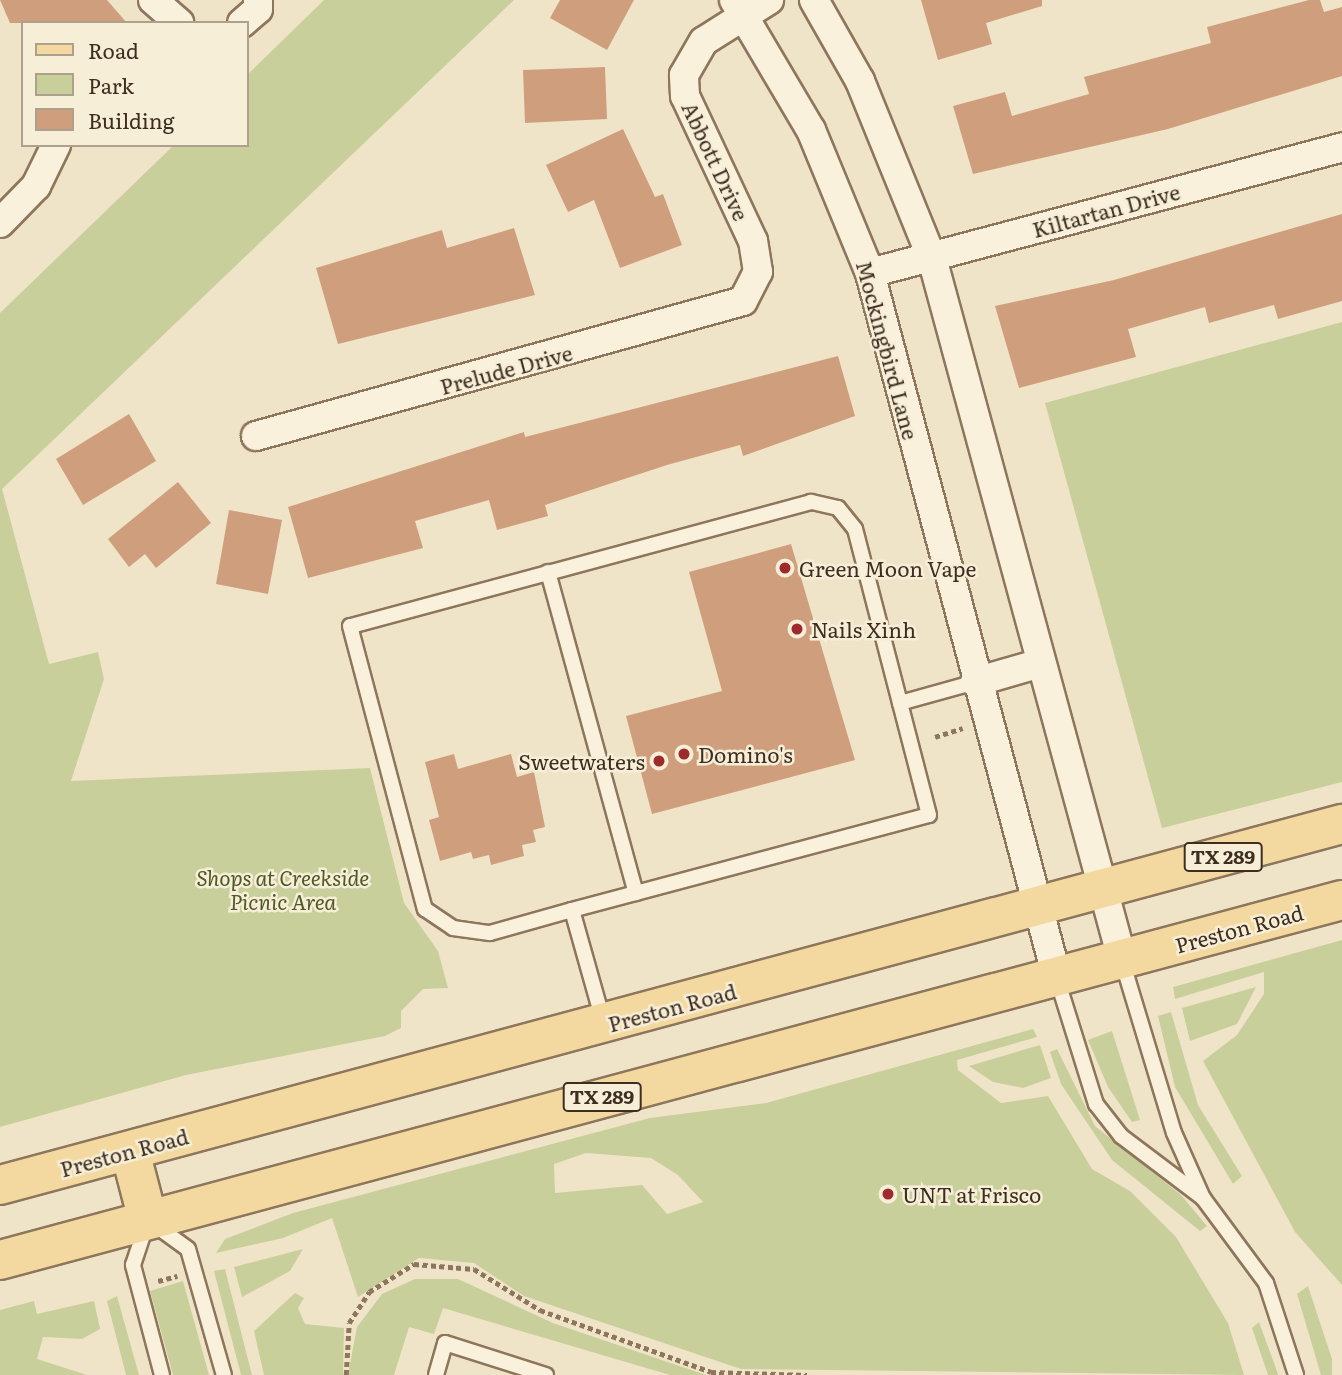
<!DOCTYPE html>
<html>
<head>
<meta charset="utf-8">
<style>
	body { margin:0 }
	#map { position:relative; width:1342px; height:1375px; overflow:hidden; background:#f0e4c8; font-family:Literata,serif }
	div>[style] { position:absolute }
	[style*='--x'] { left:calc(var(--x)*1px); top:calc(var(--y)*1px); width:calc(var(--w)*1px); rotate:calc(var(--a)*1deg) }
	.green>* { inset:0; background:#c9cf9b }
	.building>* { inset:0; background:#cf9f7d }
	.path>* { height:4.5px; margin-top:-2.25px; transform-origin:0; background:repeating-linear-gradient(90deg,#8d765c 0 5px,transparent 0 8.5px) }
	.roads { filter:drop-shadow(2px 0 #8d765c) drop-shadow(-2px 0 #8d765c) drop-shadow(0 2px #8d765c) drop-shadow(0 -2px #8d765c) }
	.lane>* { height:14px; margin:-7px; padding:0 7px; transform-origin:7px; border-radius:7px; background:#faf1dc }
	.street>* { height:28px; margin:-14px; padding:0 14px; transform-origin:14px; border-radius:14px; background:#faf1dc }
	.primary>* { height:38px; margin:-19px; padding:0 19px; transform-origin:19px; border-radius:19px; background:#f3d9a0 }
	.dots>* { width:19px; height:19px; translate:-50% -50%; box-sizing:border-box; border:4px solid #f7eed8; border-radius:50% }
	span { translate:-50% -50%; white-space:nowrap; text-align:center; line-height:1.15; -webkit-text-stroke:5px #f7eed8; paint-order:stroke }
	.shield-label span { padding:2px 5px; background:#f7eed8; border:2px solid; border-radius:5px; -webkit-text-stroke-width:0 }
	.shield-label { font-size:19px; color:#3d2e20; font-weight:700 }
	.street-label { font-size:21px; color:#3d2e20 }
	.poi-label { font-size:21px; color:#3d2e20 }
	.left { translate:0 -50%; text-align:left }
	.right { translate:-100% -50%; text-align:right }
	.park-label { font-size:21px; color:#4d5a26; font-style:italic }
	.legend { position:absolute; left:21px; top:21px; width:228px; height:126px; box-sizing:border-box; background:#f7eed8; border:2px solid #ada18e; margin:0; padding:9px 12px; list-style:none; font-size:21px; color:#3d2e20 }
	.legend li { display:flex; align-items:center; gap:14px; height:35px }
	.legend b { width:35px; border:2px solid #ada18e }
</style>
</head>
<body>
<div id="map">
	<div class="green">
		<div style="clip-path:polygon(324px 0,514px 0,2px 489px,49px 664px,98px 652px,104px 679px,71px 781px,370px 768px,404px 903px,438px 951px,448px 988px,423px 989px,401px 1011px,401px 1028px,385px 1036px,186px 1075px,0 1127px,0 313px,174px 145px,247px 145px,247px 75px)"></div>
		<div style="clip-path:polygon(1342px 322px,1342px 782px,1162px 828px,1045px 403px)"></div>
		<div style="clip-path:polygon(1342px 940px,1342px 1285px,1295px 1232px,1203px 1061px,1237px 1035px,1264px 994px,1264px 972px,1175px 999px,1173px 987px)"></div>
		<div style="clip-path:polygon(1256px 987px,1237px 1024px,1190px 1041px,1182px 1008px)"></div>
		<div style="clip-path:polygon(1171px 1012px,1198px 1105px,1242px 1176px,1233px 1184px,1175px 1087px,1158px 1016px)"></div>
		<div style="clip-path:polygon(evenodd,1033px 1029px,1037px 1037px,957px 1060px,958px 1070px,1001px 1103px,1048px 1096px,1092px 1169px,1130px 1191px,1176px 1237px,1228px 1323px,1244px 1375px,741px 1369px,524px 1296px,474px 1263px,419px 1258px,358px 1297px,332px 1218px,283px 1238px,216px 1253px,225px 1239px,293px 1213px,650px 1118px,766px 1103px,1033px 1029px,586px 1153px,651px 1158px,678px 1175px,703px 1202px,667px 1214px,642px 1185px,555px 1193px,554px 1164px,586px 1153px)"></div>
		<div style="clip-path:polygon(1112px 1031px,1140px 1120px,1132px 1122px,1108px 1087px,1088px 1040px)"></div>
		<div style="clip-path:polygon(1040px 1045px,1051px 1078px,1023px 1088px,993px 1082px,969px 1066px)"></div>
		<div style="clip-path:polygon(1057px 1049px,1095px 1126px,1181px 1195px,1207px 1226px,1200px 1231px,1112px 1160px,1061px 1084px,1050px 1052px)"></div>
		<div style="clip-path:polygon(303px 1249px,290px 1271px,242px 1297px,234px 1267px)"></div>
		<div style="clip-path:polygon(225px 1269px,252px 1375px,241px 1375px,214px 1271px)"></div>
		<div style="clip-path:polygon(415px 1279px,458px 1279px,553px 1323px,706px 1375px,670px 1375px,443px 1308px,434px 1334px,409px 1327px,394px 1375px,348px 1375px,357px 1327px,382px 1294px)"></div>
		<div style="clip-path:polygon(183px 1281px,209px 1375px,173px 1375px,150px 1291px)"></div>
		<div style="clip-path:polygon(1308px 1286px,1332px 1359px,1332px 1375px,1321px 1375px,1297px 1294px)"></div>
		<div style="clip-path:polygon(295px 1293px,304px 1298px,298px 1308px,305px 1324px,344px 1328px,343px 1375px,264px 1375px,254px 1331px)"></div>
		<div style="clip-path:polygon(117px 1296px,139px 1375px,126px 1375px,107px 1301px)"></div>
		<div style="clip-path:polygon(34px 1301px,37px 1314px,94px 1301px,100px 1329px,82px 1339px,43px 1337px,37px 1359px,87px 1375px,0 1375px,0 1310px)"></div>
		<div style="clip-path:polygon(1259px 1322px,1278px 1374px,1278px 1375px,1268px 1375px,1252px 1328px)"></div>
	</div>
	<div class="building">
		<div style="clip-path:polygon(0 0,107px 0,127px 23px,10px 23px)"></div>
		<div style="clip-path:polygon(560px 0,634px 0,607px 50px,550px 18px)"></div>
		<div style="clip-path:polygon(921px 0,1042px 0,1042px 6px,986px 23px,992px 44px,938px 60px)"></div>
		<div style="clip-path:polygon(1309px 0,1320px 0,1324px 12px,1342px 7px,1342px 76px,1168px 129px,973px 174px,953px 106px,1005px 92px,1012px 116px,1089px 94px,1084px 77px,1211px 43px,1207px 27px)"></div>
		<div style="clip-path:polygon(605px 67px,607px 119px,525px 123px,523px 70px)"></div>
		<div style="clip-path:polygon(623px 129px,655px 197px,663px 194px,682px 245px,620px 268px,594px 200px,568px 212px,546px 165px)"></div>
		<div style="clip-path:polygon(1342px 214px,1342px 301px,1278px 319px,1274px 305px,1209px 323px,1205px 307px,1128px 329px,1136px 357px,1019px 388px,995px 306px,1114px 280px)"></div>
		<div style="clip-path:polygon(514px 228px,535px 295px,338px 344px,316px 268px,442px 230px,447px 248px)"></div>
		<div style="clip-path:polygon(838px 356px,855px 416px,743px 456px,740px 445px,667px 465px,545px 505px,548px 516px,497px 530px,489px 500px,415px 521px,423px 548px,308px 578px,288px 507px,524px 432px,525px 437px)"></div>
		<div style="clip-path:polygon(129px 414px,156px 461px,83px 505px,56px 459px)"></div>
		<div style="clip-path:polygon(178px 482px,211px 523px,156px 568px,145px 554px,129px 567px,108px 539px)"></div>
		<div style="clip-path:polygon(229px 510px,282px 520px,268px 594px,216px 584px)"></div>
		<div style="clip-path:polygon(791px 544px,855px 760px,652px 814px,626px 716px,722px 691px,689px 572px)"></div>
		<div style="clip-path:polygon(454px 754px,458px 769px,511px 754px,517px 777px,534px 772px,545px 827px,533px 830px,536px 842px,522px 845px,524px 856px,491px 865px,489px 855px,473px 859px,471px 852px,440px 861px,429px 820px,439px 817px,425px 762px)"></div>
	</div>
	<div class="path">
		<div style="--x:935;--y:737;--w:29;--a:-18"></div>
		<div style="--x:158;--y:1281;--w:20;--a:-15"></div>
		<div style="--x:346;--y:1375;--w:52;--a:-86.7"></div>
		<div style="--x:349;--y:1323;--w:37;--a:-57"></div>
		<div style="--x:369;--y:1292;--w:53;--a:-31.9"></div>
		<div style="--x:414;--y:1264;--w:60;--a:4.8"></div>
		<div style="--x:474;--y:1269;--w:78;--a:31.8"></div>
		<div style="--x:540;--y:1310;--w:182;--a:19.9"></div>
		<div style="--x:711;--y:1372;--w:96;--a:1.8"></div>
	</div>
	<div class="roads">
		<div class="lane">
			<div style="--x:548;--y:572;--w:333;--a:74.7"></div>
			<div style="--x:900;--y:703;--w:78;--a:-15.6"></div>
			<div style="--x:572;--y:910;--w:369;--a:-14.9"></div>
			<div style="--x:929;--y:815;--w:295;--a:-104.5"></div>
			<div style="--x:855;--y:529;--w:27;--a:-129"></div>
			<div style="--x:838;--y:508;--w:28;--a:-167"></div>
			<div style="--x:811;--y:502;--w:477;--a:164.9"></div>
			<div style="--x:350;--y:626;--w:293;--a:75.2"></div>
			<div style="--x:425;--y:909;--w:34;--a:34"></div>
			<div style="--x:453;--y:928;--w:37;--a:8"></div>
			<div style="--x:490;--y:933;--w:85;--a:-15.7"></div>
			<div style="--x:572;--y:910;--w:114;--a:74.3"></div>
			<div style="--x:1057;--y:979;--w:131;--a:72.7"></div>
			<div style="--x:1096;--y:1104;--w:41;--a:52"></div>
			<div style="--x:1121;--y:1136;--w:103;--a:37.1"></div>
			<div style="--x:1203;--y:1198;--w:71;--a:-114"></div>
			<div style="--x:1174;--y:1133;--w:180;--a:-106.8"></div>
			<div style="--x:1203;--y:1198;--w:106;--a:53.5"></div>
			<div style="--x:1266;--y:1283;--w:97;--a:71.9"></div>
			<div style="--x:162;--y:1375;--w:114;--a:-104.8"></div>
			<div style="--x:133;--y:1265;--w:47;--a:-71.6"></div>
			<div style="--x:148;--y:1220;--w:49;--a:35.9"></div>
			<div style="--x:188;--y:1249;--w:131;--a:74.1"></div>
			<div style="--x:436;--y:1375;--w:33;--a:-74"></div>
			<div style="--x:445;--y:1343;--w:106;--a:17.6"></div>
		</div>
		<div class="street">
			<div style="--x:153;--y:0;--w:35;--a:41"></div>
			<div style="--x:734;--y:0;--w:151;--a:59.4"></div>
			<div style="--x:811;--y:130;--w:155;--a:67.6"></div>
			<div style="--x:870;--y:273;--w:729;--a:75.14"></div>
			<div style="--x:814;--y:0;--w:93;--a:60.4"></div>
			<div style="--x:860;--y:81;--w:191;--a:67.9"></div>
			<div style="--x:932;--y:258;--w:726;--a:74.83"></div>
			<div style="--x:242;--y:23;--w:21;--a:-41"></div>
			<div style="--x:258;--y:9;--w:9;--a:-90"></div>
			<div style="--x:0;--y:223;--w:52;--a:-45.8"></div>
			<div style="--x:36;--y:186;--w:46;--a:-64"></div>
			<div style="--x:870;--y:273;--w:489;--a:-14.9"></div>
			<div style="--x:256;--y:436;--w:505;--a:-15.49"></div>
			<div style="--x:743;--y:301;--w:33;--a:-63"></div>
			<div style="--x:758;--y:272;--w:31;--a:-99"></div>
			<div style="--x:753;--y:241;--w:160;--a:-115.1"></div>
			<div style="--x:685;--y:96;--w:21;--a:-93"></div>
			<div style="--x:684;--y:75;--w:39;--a:-60"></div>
			<div style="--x:704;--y:41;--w:77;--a:-32.2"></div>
			<div style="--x:975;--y:682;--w:69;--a:-16.1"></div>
		</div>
		<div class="primary">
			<div style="--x:130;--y:1151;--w:71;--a:75.4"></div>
			<div style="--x:0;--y:1185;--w:1390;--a:-15.06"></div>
			<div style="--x:0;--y:1260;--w:1389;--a:-15.02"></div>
		</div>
	</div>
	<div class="dots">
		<div style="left:785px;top:568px;background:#9e2a2b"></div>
		<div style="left:797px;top:629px;background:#9e2a2b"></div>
		<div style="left:684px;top:754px;background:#9e2a2b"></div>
		<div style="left:659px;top:761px;background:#9e2a2b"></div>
		<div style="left:888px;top:1194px;background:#9e2a2b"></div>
	</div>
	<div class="shield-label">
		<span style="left:1223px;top:857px">TX 289</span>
		<span style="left:602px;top:1097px">TX 289</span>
	</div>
	<div class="street-label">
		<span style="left:716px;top:161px;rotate:65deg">Abbott Drive</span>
		<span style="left:1106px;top:210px;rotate:-15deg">Kiltartan Drive</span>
		<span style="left:888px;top:350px;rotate:75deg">Mockingbird Lane</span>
		<span style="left:506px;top:369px;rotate:-15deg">Prelude Drive</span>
		<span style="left:1239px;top:928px;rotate:-15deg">Preston Road</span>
		<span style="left:672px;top:1007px;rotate:-15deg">Preston Road</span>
		<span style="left:124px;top:1152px;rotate:-15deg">Preston Road</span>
	</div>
	<div class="poi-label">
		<span class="left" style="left:799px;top:568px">Green Moon Vape</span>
		<span class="left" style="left:811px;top:629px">Nails Xinh</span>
		<span class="left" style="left:698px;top:754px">Domino's</span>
		<span class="right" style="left:645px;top:761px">Sweetwaters</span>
		<span class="left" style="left:902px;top:1194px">UNT at Frisco</span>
	</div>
	<div class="park-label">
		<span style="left:283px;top:889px">Shops at Creekside<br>Picnic Area</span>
	</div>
	<ul class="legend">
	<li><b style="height:9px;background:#f3d9a0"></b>Road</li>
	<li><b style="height:19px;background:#c9cf9b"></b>Park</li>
	<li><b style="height:19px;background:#cf9f7d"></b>Building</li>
	</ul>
</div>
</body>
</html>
